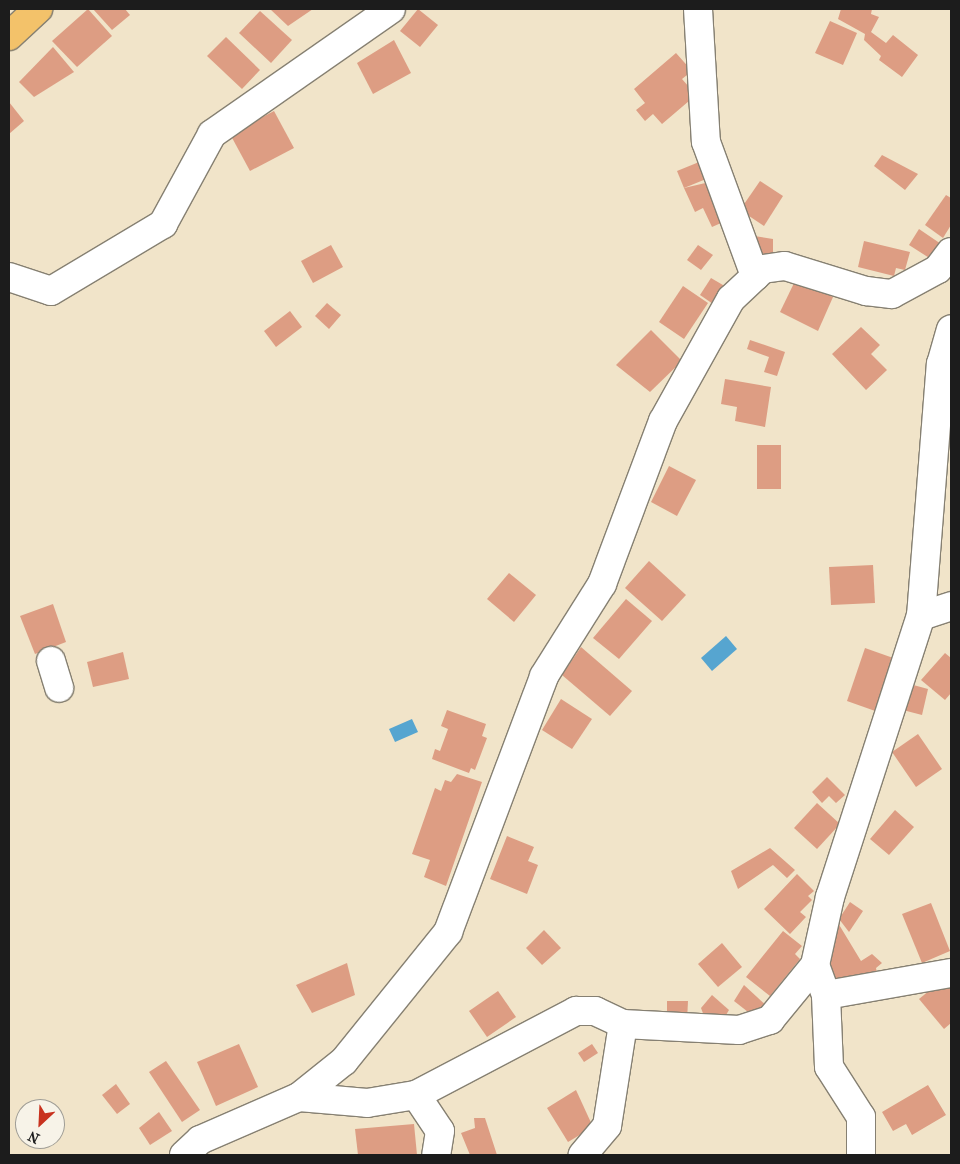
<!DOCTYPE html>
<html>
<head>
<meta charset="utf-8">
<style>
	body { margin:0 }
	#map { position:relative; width:960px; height:1164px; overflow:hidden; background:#f1e4c9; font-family:"IM FELL French Canon",serif }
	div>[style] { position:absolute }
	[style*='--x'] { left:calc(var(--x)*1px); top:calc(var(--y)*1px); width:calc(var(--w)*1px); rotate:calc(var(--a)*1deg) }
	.water>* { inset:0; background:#56a5d0 }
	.building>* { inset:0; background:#dd9d83 }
	.roads { filter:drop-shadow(1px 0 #868072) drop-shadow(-1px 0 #868072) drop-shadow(0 1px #868072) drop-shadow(0 -1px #868072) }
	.minor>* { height:28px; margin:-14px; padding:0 14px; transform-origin:14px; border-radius:14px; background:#fff }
	.major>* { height:28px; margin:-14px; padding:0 14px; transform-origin:14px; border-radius:14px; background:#f3c26a }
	span { translate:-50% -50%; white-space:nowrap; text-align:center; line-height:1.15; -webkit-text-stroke:4px #f7f3e8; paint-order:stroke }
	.frame { position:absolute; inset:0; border:10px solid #1c1c1c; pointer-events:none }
	.north { position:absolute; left:15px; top:1099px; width:50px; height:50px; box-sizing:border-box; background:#f7f3e8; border:1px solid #9f9d96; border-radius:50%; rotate:205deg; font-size:14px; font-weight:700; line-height:20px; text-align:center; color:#1c1c1c }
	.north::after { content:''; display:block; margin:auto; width:18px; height:22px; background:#c8321e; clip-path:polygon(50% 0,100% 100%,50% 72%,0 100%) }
</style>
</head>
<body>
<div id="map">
	<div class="water">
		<div style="clip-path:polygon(726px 636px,737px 649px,712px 671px,701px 658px)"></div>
		<div style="clip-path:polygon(412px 719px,418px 732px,395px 742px,389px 729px)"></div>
	</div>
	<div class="building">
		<div style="clip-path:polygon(88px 9px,112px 36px,77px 67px,52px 41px)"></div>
		<div style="clip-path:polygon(93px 9px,125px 9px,130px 15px,112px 30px)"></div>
		<div style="clip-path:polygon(270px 9px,313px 9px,288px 26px)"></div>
		<div style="clip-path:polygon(418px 9px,438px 25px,420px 47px,400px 31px)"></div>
		<div style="clip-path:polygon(841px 9px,872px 9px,871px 14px,879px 17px,871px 32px,886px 43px,893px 35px,918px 55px,902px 77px,879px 60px,881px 56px,864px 40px,865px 34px,838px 19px)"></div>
		<div style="clip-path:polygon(260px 11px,292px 40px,271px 63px,239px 33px)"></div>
		<div style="clip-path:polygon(830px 21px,857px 33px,843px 65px,815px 53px)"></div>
		<div style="clip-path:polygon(226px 37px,260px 70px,242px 89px,207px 56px)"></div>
		<div style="clip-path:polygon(394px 40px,411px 73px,373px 94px,357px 63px)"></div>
		<div style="clip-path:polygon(53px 47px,74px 72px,34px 97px,19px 82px)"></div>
		<div style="clip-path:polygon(676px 53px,692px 71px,682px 79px,696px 95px,662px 124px,653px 114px,645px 121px,636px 110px,645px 103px,634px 89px)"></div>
		<div style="clip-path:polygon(9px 102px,24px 121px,9px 134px)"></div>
		<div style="clip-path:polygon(274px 111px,294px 148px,250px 171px,230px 134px)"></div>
		<div style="clip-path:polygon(882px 155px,918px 174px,905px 190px,874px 166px)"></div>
		<div style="clip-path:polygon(704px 160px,711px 177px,684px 188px,677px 171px)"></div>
		<div style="clip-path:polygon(714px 181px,730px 219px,712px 227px,703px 208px,695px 212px,684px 188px)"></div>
		<div style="clip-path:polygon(760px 181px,783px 196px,764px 226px,740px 210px)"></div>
		<div style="clip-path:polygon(946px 195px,951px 198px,951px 225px,943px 238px,925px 225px)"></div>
		<div style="clip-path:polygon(919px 229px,944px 246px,934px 261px,909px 245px)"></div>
		<div style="clip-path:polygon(748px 235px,773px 239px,773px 256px,755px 258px)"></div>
		<div style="clip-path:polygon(864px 241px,910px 252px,905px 270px,896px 268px,894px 276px,858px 267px)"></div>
		<div style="clip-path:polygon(331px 245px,343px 267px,313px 283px,301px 261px)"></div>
		<div style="clip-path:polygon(698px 245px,713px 255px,701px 270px,687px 260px)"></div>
		<div style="clip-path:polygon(711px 278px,728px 288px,716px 306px,700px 295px)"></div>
		<div style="clip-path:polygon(796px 279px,833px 297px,818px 331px,780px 312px)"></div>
		<div style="clip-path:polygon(683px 286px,708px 303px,684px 339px,659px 322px)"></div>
		<div style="clip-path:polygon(327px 303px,341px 315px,329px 329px,315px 316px)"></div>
		<div style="clip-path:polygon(290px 311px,302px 327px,276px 347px,264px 331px)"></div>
		<div style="clip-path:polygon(861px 327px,880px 345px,871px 354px,887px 370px,866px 390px,832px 354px)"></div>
		<div style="clip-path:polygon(651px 330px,682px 361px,650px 392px,616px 365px)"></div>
		<div style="clip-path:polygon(750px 340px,785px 352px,777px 376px,764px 372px,769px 357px,747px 349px)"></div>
		<div style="clip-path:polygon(725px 379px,771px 387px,765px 427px,735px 421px,737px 407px,721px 404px)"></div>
		<div style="clip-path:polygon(757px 445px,781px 445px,781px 489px,757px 489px)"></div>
		<div style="clip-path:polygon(669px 466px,696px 480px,677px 516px,651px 502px)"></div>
		<div style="clip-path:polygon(649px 561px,686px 595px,662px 621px,625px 588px)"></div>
		<div style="clip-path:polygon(873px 565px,875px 603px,831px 605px,829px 567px)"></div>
		<div style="clip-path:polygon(509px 573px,536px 595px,514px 622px,487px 599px)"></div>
		<div style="clip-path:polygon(626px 599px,652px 621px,619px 659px,593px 638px)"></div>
		<div style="clip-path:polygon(53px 604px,66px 642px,35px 654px,20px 616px)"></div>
		<div style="clip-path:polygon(581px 647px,632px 691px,610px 716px,562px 675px)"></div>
		<div style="clip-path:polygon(865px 648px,896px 659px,878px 712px,847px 701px)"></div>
		<div style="clip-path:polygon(123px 652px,129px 679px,93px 687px,87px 662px)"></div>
		<div style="clip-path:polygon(945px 653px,951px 658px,951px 693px,945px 700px,921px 680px)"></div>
		<div style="clip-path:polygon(906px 683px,928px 689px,922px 715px,899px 709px)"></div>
		<div style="clip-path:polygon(561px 699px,592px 719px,572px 749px,542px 730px)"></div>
		<div style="clip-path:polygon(447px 710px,486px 724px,482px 736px,487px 738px,475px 770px,471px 768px,469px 773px,432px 759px,435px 749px,440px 751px,448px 729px,441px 726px)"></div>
		<div style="clip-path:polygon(918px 734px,942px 769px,916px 787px,892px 752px)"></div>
		<div style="clip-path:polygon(457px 774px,482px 782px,446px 886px,424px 877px,430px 860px,412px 854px,435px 788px,441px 791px,445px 780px,451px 782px)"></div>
		<div style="clip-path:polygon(827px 777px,845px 795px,836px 803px,829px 796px,822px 803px,812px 792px)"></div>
		<div style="clip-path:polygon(817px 803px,840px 824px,817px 849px,794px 828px)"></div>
		<div style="clip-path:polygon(895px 810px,914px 827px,889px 855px,870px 839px)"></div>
		<div style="clip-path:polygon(507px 836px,534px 847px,528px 861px,538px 865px,527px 894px,490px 879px)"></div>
		<div style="clip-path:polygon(770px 848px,795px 870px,787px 878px,773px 865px,738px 889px,731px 871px)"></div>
		<div style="clip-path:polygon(797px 874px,814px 891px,808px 896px,812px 900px,800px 912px,806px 917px,790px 934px,764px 909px)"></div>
		<div style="clip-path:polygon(850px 902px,863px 911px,849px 932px,839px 919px)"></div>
		<div style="clip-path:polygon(931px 903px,950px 951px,922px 963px,902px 914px)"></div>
		<div style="clip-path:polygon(835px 918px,861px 961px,872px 954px,882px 963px,876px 968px,877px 973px,833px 987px,820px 969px)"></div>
		<div style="clip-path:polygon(544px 930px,561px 948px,542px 965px,526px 948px)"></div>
		<div style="clip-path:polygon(783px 931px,802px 946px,795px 954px,800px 959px,770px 996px,746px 977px)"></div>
		<div style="clip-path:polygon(722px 943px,742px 967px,718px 987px,698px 964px)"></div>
		<div style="clip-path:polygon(347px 963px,355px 995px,312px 1013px,296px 985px)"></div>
		<div style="clip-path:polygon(946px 977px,951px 983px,951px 1023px,944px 1029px,919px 999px)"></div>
		<div style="clip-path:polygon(744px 985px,770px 1009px,757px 1019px,734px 1001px)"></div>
		<div style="clip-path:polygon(498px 991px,516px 1017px,487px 1037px,469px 1011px)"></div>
		<div style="clip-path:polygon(712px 995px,729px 1010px,720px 1025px,707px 1024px,701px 1008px)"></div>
		<div style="clip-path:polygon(667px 1001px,688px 1001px,687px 1021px,667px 1020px)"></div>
		<div style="clip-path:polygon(239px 1044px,258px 1087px,216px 1106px,197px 1062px)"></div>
		<div style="clip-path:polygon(592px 1044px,598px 1053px,584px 1062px,578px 1053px)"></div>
		<div style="clip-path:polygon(166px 1061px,200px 1110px,182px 1122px,149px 1072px)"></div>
		<div style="clip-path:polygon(116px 1084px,130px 1104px,117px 1114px,102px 1095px)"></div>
		<div style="clip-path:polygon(928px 1085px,946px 1115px,912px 1135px,906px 1124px,893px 1131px,882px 1112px)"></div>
		<div style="clip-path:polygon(576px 1090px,593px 1127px,568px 1142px,547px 1108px)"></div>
		<div style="clip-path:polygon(159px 1112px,172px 1131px,150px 1145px,139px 1128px)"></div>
		<div style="clip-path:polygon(474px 1118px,485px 1118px,497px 1155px,470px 1155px,461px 1133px,475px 1128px)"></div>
		<div style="clip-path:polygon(414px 1124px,417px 1155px,358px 1155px,355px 1129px)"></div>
	</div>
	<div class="roads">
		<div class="minor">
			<div style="--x:698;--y:9;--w:133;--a:86.6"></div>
			<div style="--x:706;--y:142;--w:143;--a:69.9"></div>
			<div style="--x:9;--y:277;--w:44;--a:18.4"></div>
			<div style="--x:51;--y:291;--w:131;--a:-30.9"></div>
			<div style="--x:163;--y:224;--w:102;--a:-61.4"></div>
			<div style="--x:212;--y:134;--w:218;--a:-34.9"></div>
			<div style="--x:921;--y:616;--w:32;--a:-18"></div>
			<div style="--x:51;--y:661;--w:28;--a:73"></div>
			<div style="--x:826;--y:995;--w:127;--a:-10"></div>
			<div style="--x:623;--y:1024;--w:116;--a:3"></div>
			<div style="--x:739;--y:1030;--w:33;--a:-18"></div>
			<div style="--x:770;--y:1020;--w:71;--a:-50.7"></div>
			<div style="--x:416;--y:1095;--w:43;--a:56.3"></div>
			<div style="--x:440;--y:1131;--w:24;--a:99"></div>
			<div style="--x:299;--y:1097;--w:68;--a:5"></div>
			<div style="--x:367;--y:1103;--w:50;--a:-9.3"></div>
			<div style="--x:416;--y:1095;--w:181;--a:-27.7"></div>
			<div style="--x:576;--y:1011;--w:19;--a:0"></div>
			<div style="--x:595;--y:1011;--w:31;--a:25"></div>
			<div style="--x:623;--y:1024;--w:103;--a:98.9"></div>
			<div style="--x:607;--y:1126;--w:38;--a:130"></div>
			<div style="--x:184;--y:1155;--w:22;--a:-43"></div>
			<div style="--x:200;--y:1140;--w:108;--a:-23.5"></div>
			<div style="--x:299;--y:1097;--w:58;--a:-38.7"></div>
			<div style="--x:344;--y:1061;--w:166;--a:-51.1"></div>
			<div style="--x:448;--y:932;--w:273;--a:-69.4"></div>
			<div style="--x:544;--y:676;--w:109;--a:-57.8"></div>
			<div style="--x:602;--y:584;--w:174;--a:-69.5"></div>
			<div style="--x:663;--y:421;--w:140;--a:-60.9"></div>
			<div style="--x:731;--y:299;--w:44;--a:-43.2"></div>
			<div style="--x:763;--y:269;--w:22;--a:-8"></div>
			<div style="--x:785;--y:266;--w:85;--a:17.2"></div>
			<div style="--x:866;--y:291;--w:26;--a:7"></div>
			<div style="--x:892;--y:294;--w:52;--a:-28.5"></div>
			<div style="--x:938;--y:269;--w:21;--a:-53"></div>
			<div style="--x:861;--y:1155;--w:38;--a:-90"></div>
			<div style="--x:861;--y:1117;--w:59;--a:-122.6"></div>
			<div style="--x:829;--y:1067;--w:72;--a:-92.4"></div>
			<div style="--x:826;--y:995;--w:32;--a:-110"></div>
			<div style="--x:815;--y:965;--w:70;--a:-77.6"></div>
			<div style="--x:830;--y:897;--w:295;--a:-72.1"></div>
			<div style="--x:921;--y:616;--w:253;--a:-85.5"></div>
			<div style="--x:941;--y:364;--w:36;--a:-74"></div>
		</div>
		<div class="major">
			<div style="--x:9;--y:36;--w:40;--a:-43"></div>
		</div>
	</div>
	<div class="frame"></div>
	<div class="north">N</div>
</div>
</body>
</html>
